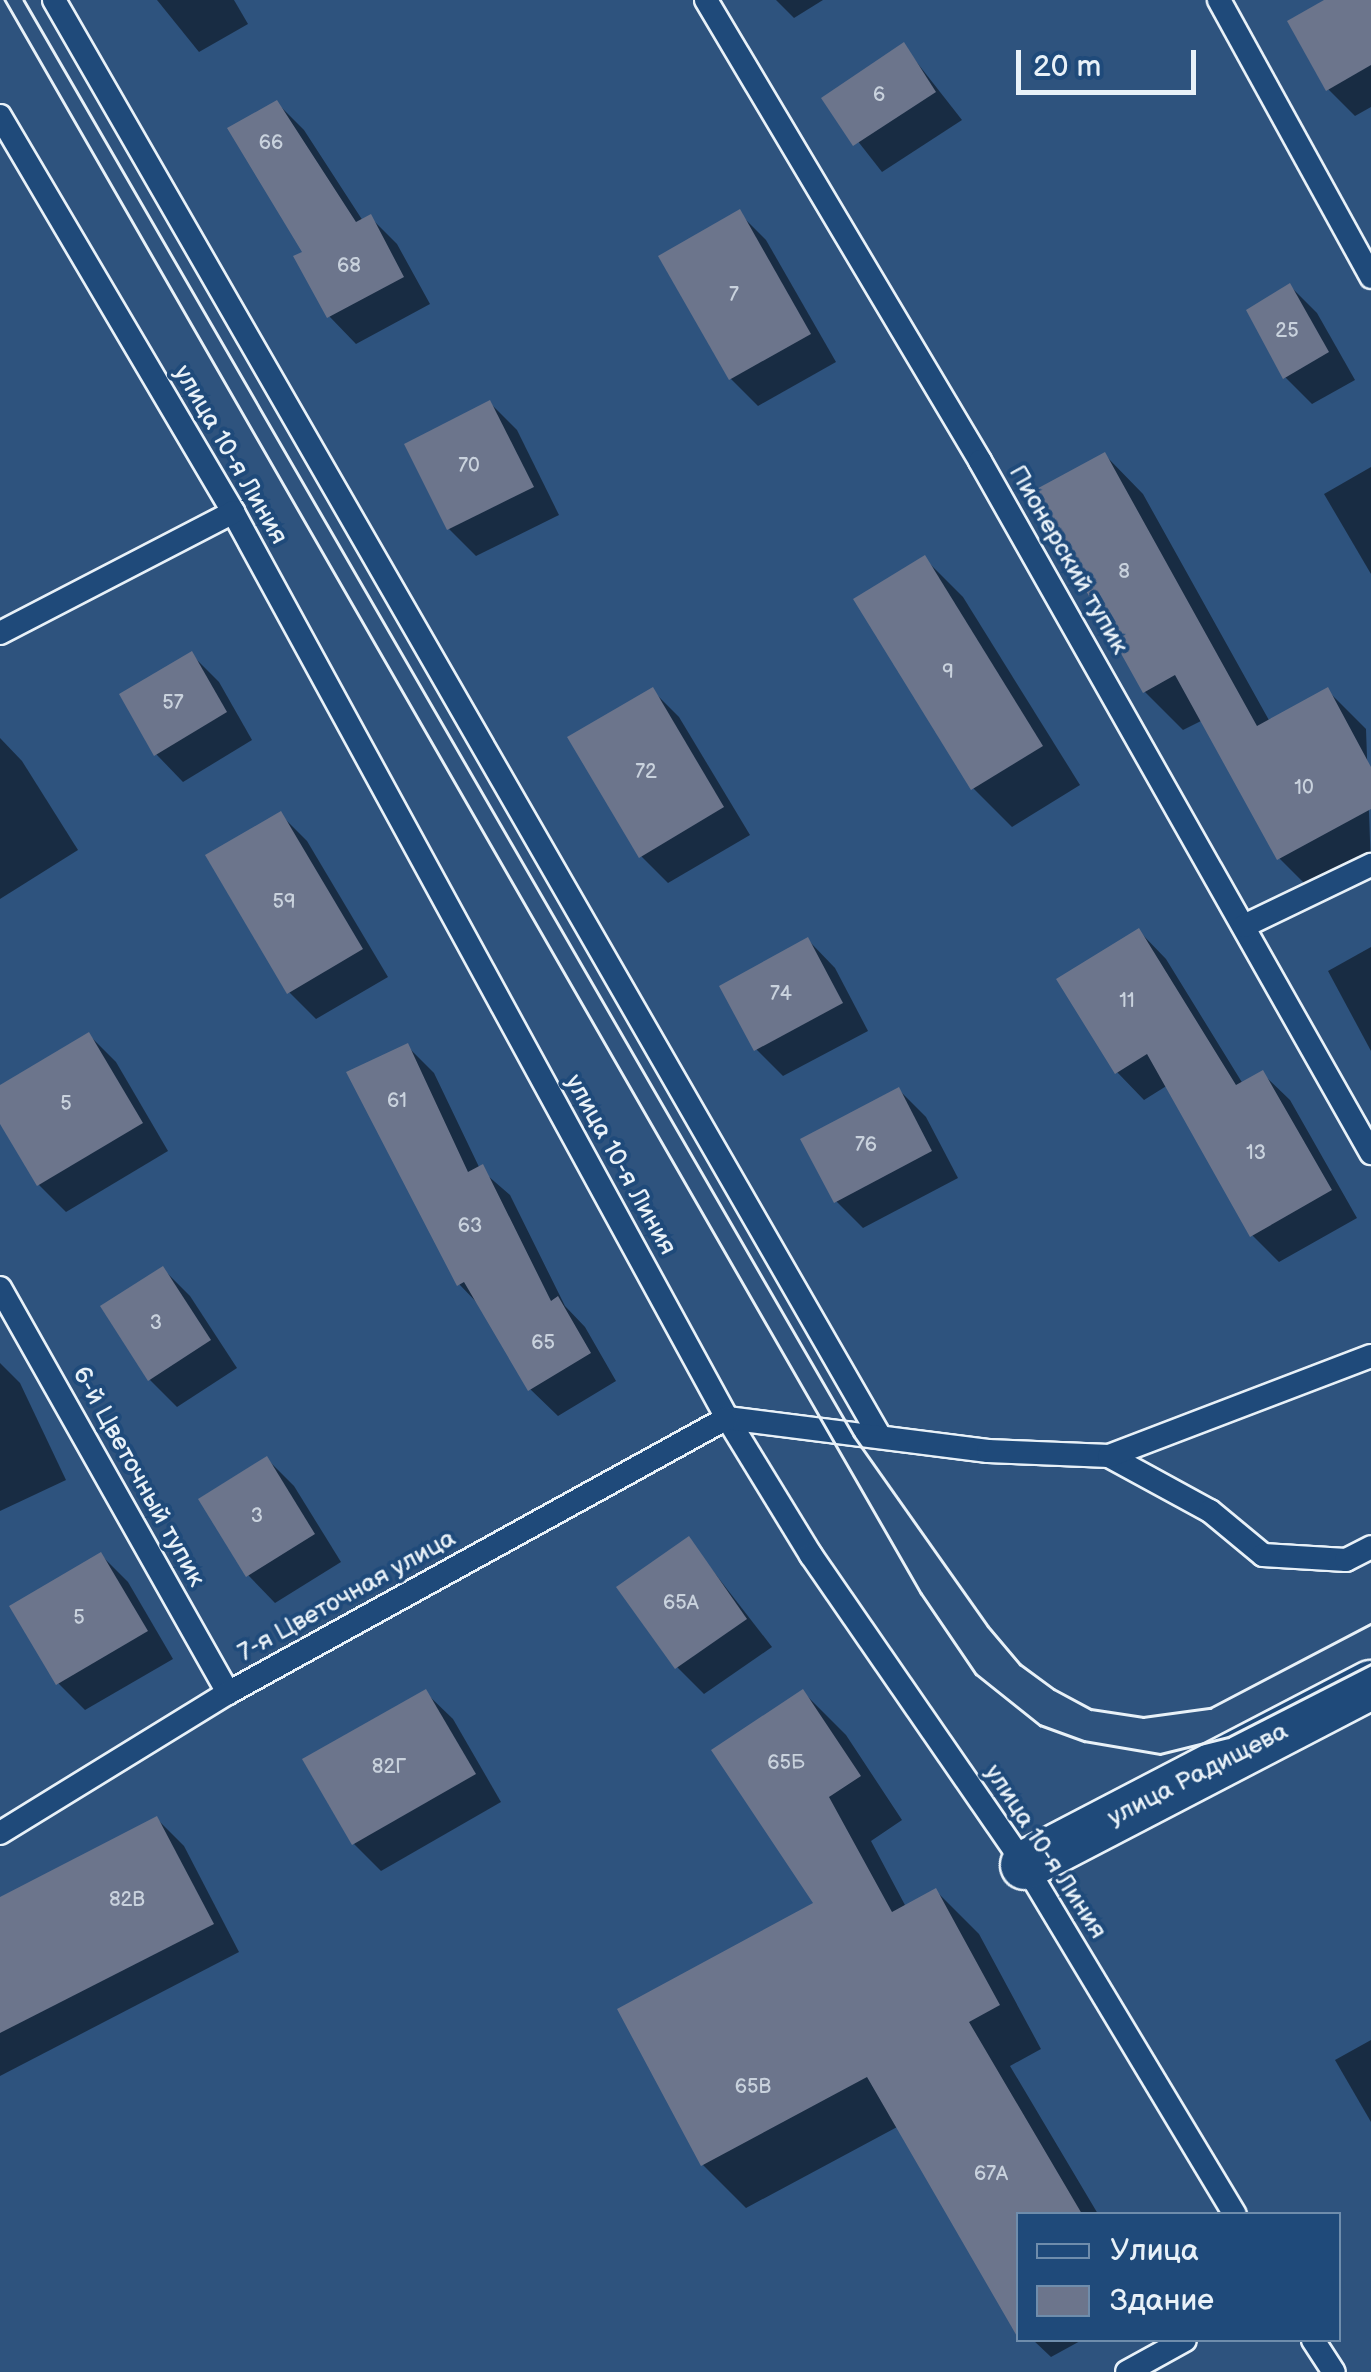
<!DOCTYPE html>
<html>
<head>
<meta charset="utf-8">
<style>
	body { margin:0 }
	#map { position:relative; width:1371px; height:2372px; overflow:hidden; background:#2e537e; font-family:"Balsamiq Sans",sans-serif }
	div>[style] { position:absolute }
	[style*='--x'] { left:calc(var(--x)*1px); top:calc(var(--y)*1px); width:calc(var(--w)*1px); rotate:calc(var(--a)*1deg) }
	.shadow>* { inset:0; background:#0007 }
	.building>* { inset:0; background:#6c758c }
	.roads { filter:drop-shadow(2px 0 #e8f1f8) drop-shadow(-2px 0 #e8f1f8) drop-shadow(0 2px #e8f1f8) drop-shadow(0 -2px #e8f1f8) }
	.lane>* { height:22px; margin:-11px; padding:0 11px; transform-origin:11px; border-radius:11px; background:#1f4a7a }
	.street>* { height:48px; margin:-24px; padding:0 24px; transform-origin:24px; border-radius:24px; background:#1f4a7a }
	.tram>* { height:2.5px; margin:-1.25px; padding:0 1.25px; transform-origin:1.25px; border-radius:1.25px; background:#e8f1f8 }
	span { translate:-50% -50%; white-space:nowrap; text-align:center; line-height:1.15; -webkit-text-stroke:8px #1f4a7a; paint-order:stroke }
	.number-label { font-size:20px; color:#c9d2dd }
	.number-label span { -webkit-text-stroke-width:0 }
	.street-label { font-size:25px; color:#e8f1f8 }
	.legend { position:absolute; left:1016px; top:2212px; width:325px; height:130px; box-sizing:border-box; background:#1f4a7a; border:2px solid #6f8dac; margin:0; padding:12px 18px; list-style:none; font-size:30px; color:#e8f1f8 }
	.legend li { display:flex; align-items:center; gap:20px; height:50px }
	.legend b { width:50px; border:2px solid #6f8dac }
	.scale { position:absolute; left:1016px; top:50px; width:180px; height:45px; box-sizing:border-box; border:5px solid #e8f1f8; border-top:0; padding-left:12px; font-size:30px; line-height:35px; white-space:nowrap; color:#e8f1f8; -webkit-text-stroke:8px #1f4a7a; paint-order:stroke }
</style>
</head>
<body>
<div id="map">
	<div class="shadow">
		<div style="clip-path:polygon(157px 0,234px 0,248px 24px,199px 52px)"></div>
		<div style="clip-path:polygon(776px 0,823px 0,794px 18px)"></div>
		<div style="clip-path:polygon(1329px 0,1371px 0,1371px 107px,1355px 116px,1328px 89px)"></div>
		<div style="clip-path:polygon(904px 46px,962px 120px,882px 172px,824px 98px)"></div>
		<div style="clip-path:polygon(277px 103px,304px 130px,363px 221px,370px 217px,397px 244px,430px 304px,356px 344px,329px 316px,305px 253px)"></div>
		<div style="clip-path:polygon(739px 213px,766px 240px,836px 362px,758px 406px,731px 379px)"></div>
		<div style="clip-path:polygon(1290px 286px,1317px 313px,1355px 380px,1312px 404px,1285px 377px)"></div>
		<div style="clip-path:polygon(490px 403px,517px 430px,559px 515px,476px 556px,449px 529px)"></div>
		<div style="clip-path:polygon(1105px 455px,1143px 494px,1270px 722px,1327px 690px,1366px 729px,1371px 868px,1318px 897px,1279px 858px,1203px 720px,1183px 730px,1145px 692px)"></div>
		<div style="clip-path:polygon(1371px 467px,1371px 574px,1324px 494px)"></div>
		<div style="clip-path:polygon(924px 558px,963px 597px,1080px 785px,1012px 827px,973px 788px)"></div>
		<div style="clip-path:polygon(191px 654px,219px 682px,252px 740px,183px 782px,156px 754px)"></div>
		<div style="clip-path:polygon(652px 690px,679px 717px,750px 835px,668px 883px,641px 856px)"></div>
		<div style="clip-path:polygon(0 738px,22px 761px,78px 850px,0 899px)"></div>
		<div style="clip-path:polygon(280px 814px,307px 841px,388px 977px,316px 1019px,289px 992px)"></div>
		<div style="clip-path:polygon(1139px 931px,1166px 959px,1243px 1084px,1262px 1073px,1290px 1100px,1357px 1218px,1279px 1262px,1252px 1235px,1168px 1085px,1144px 1100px,1117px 1072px)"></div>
		<div style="clip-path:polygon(808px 940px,835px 968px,868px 1031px,783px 1076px,756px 1049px)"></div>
		<div style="clip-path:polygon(1371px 947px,1371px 1051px,1328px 971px)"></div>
		<div style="clip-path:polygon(89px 1035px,116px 1062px,168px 1151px,66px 1212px,39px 1185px,0 1119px,0 1087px)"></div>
		<div style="clip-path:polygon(407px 1046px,434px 1073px,480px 1169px,510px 1195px,565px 1306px,585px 1327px,616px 1381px,558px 1416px,530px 1389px,483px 1309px,459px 1284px)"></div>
		<div style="clip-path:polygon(899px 1090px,926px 1117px,958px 1178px,863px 1228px,836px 1201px)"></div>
		<div style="clip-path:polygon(163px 1269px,190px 1296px,237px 1368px,177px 1407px,150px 1380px)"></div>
		<div style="clip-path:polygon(0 1363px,20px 1383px,66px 1480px,0 1511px)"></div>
		<div style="clip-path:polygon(267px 1459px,294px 1486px,341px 1562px,275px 1603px,248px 1575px)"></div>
		<div style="clip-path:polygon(689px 1540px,772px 1647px,704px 1694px,677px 1667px)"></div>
		<div style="clip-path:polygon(101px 1555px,128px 1582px,173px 1659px,85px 1710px,58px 1683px)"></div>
		<div style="clip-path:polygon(425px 1692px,453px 1719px,501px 1802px,381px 1871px,354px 1844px)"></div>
		<div style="clip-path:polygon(803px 1692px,846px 1735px,902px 1820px,871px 1841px,906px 1907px,936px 1891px,979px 1934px,1041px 2049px,1010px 2066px,1098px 2214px,1018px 2214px,1018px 2325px,899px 2126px,746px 2208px,703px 2165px,816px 1904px)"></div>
		<div style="clip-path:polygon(157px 1819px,184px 1846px,239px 1952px,0 2076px,0 1930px)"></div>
		<div style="clip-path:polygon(1371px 2040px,1371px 2122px,1335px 2060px)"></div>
		<div style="clip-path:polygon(1033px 2340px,1082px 2340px,1051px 2357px)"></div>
	</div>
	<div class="building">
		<div style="clip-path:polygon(1324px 0,1371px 0,1371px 65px,1326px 91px,1287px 21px)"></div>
		<div style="clip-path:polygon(904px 42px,936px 92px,853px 146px,821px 98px)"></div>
		<div style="clip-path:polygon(277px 100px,356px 222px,371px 214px,404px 277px,327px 318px,293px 256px,302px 252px,227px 128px)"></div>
		<div style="clip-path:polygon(740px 209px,811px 334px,729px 380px,658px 256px)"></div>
		<div style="clip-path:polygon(1290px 283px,1329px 352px,1283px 379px,1246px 310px)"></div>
		<div style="clip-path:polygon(490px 400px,534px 487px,447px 530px,404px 444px)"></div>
		<div style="clip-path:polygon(1105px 452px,1257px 726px,1328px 687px,1371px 767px,1371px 809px,1277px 860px,1175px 675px,1143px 693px,1031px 492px)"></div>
		<div style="clip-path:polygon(925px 555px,1043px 746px,971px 790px,853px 599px)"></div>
		<div style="clip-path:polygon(192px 651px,227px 712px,154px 756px,119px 694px)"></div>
		<div style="clip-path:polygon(653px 687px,724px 807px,639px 858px,567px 737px)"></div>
		<div style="clip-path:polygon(281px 811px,363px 949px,287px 994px,205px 855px)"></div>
		<div style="clip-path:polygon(1139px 928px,1236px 1085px,1263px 1070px,1332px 1190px,1250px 1237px,1147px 1054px,1115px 1074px,1056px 979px)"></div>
		<div style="clip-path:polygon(808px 937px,843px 1003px,754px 1051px,719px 986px)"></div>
		<div style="clip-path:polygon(89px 1032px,143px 1123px,37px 1186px,0 1124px,0 1085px)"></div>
		<div style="clip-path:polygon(408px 1043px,468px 1172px,483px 1164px,551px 1301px,558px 1296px,591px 1353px,528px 1391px,464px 1282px,457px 1286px,346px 1072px)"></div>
		<div style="clip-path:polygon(899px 1087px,932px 1151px,834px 1203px,800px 1139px)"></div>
		<div style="clip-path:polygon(163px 1266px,211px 1340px,148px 1381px,100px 1306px)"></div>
		<div style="clip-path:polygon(267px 1456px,315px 1534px,246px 1577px,198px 1499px)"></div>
		<div style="clip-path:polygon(689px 1536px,747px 1619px,675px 1669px,616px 1587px)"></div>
		<div style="clip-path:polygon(101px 1552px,148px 1631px,56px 1685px,9px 1606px)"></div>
		<div style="clip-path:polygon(426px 1689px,476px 1774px,352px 1845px,302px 1759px)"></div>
		<div style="clip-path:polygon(803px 1689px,861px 1776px,829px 1797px,892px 1912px,936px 1888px,1000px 2005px,969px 2022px,1082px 2214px,1018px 2214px,1018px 2338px,867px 2077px,701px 2166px,617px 2009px,813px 1903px,711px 1750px)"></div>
		<div style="clip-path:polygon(157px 1816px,214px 1924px,0 2033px,0 1897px)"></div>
	</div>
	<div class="roads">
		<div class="lane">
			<div style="--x:54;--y:0;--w:1653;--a:60.1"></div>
			<div style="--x:706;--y:0;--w:536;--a:59.27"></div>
			<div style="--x:980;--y:461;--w:795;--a:60.53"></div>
			<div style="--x:1219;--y:0;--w:316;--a:61.2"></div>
			<div style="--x:0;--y:116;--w:459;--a:59.5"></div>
			<div style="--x:233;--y:512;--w:1032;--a:61.4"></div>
			<div style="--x:727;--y:1418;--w:161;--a:58.5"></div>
			<div style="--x:811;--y:1555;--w:377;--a:55.4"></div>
			<div style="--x:1025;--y:1865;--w:407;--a:59"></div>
			<div style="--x:0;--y:633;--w:263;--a:-27.4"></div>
			<div style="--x:1244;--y:926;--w:141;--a:-25.7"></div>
			<div style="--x:0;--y:1288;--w:465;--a:60.6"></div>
			<div style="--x:727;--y:1418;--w:263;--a:7.2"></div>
			<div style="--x:988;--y:1451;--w:121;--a:2.4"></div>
			<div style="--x:1109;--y:1456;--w:115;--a:28.6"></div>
			<div style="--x:1210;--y:1511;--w:69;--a:39.7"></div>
			<div style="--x:1263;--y:1555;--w:83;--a:3.4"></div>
			<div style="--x:1346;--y:1560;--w:28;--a:-27"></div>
			<div style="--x:1109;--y:1456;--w:280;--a:-20.9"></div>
			<div style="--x:0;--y:1833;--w:268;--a:-31.6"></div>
			<div style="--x:228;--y:1693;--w:570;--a:-28.86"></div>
			<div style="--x:1313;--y:2340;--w:38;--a:57"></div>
			<div style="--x:1127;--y:2372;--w:66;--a:-28.9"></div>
		</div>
		<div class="street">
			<div style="--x:1025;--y:1865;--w:390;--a:-27.5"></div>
		</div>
	</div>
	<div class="tram">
		<div style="--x:5;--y:0;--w:1838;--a:60.1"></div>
		<div style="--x:921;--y:1593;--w:98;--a:55.8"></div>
		<div style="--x:976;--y:1674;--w:82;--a:38.6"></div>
		<div style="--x:1040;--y:1725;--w:47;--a:20"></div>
		<div style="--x:1084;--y:1741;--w:77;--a:9.7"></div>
		<div style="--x:1160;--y:1754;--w:70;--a:-14"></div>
		<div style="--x:1228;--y:1737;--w:161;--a:-27"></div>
		<div style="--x:24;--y:0;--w:1659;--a:59.97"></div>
		<div style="--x:854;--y:1436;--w:232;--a:54.8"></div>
		<div style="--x:988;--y:1626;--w:50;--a:49.9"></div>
		<div style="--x:1020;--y:1664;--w:42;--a:36.3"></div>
		<div style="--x:1054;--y:1689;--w:42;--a:28.4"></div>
		<div style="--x:1091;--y:1709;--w:53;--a:8.7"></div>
		<div style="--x:1143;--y:1717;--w:68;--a:-7.7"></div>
		<div style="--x:1210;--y:1708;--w:182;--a:-27.6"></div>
	</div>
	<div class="number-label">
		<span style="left:879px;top:95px">6</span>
		<span style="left:271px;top:143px">66</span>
		<span style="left:349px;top:266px">68</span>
		<span style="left:734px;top:295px">7</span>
		<span style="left:1287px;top:331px">25</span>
		<span style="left:469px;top:466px">70</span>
		<span style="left:1124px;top:572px">8</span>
		<span style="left:948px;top:672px">9</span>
		<span style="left:173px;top:703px">57</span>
		<span style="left:646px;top:772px">72</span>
		<span style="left:1304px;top:788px">10</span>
		<span style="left:284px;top:902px">59</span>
		<span style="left:781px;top:994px">74</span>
		<span style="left:1127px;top:1001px">11</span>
		<span style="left:397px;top:1101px">61</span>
		<span style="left:66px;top:1104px">5</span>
		<span style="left:866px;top:1145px">76</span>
		<span style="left:1256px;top:1153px">13</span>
		<span style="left:470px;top:1226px">63</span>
		<span style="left:156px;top:1323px">3</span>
		<span style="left:543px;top:1343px">65</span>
		<span style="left:257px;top:1516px">3</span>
		<span style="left:681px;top:1603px">65А</span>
		<span style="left:79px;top:1618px">5</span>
		<span style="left:786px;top:1763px">65Б</span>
		<span style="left:389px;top:1767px">82Г</span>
		<span style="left:127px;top:1900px">82В</span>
		<span style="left:753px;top:2087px">65В</span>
		<span style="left:991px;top:2174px">67А</span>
	</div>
	<div class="street-label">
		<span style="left:230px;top:455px;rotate:60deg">улица 10-я Линия</span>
		<span style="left:1068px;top:560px;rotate:60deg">Пионерский тупик</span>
		<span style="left:620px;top:1165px;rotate:61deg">улица 10-я Линия</span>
		<span style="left:138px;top:1477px;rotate:61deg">6-й Цветочный тупик</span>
		<span style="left:347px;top:1596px;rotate:-29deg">7-я Цветочная улица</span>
		<span style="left:1198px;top:1775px;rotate:-27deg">улица Радищева</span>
		<span style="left:1045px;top:1852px;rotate:57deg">улица 10-я Линия</span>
	</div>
	<ul class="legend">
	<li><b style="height:12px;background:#1f4a7a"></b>Улица</li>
	<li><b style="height:28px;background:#6c758c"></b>Здание</li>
	</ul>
	<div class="scale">20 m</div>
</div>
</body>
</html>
